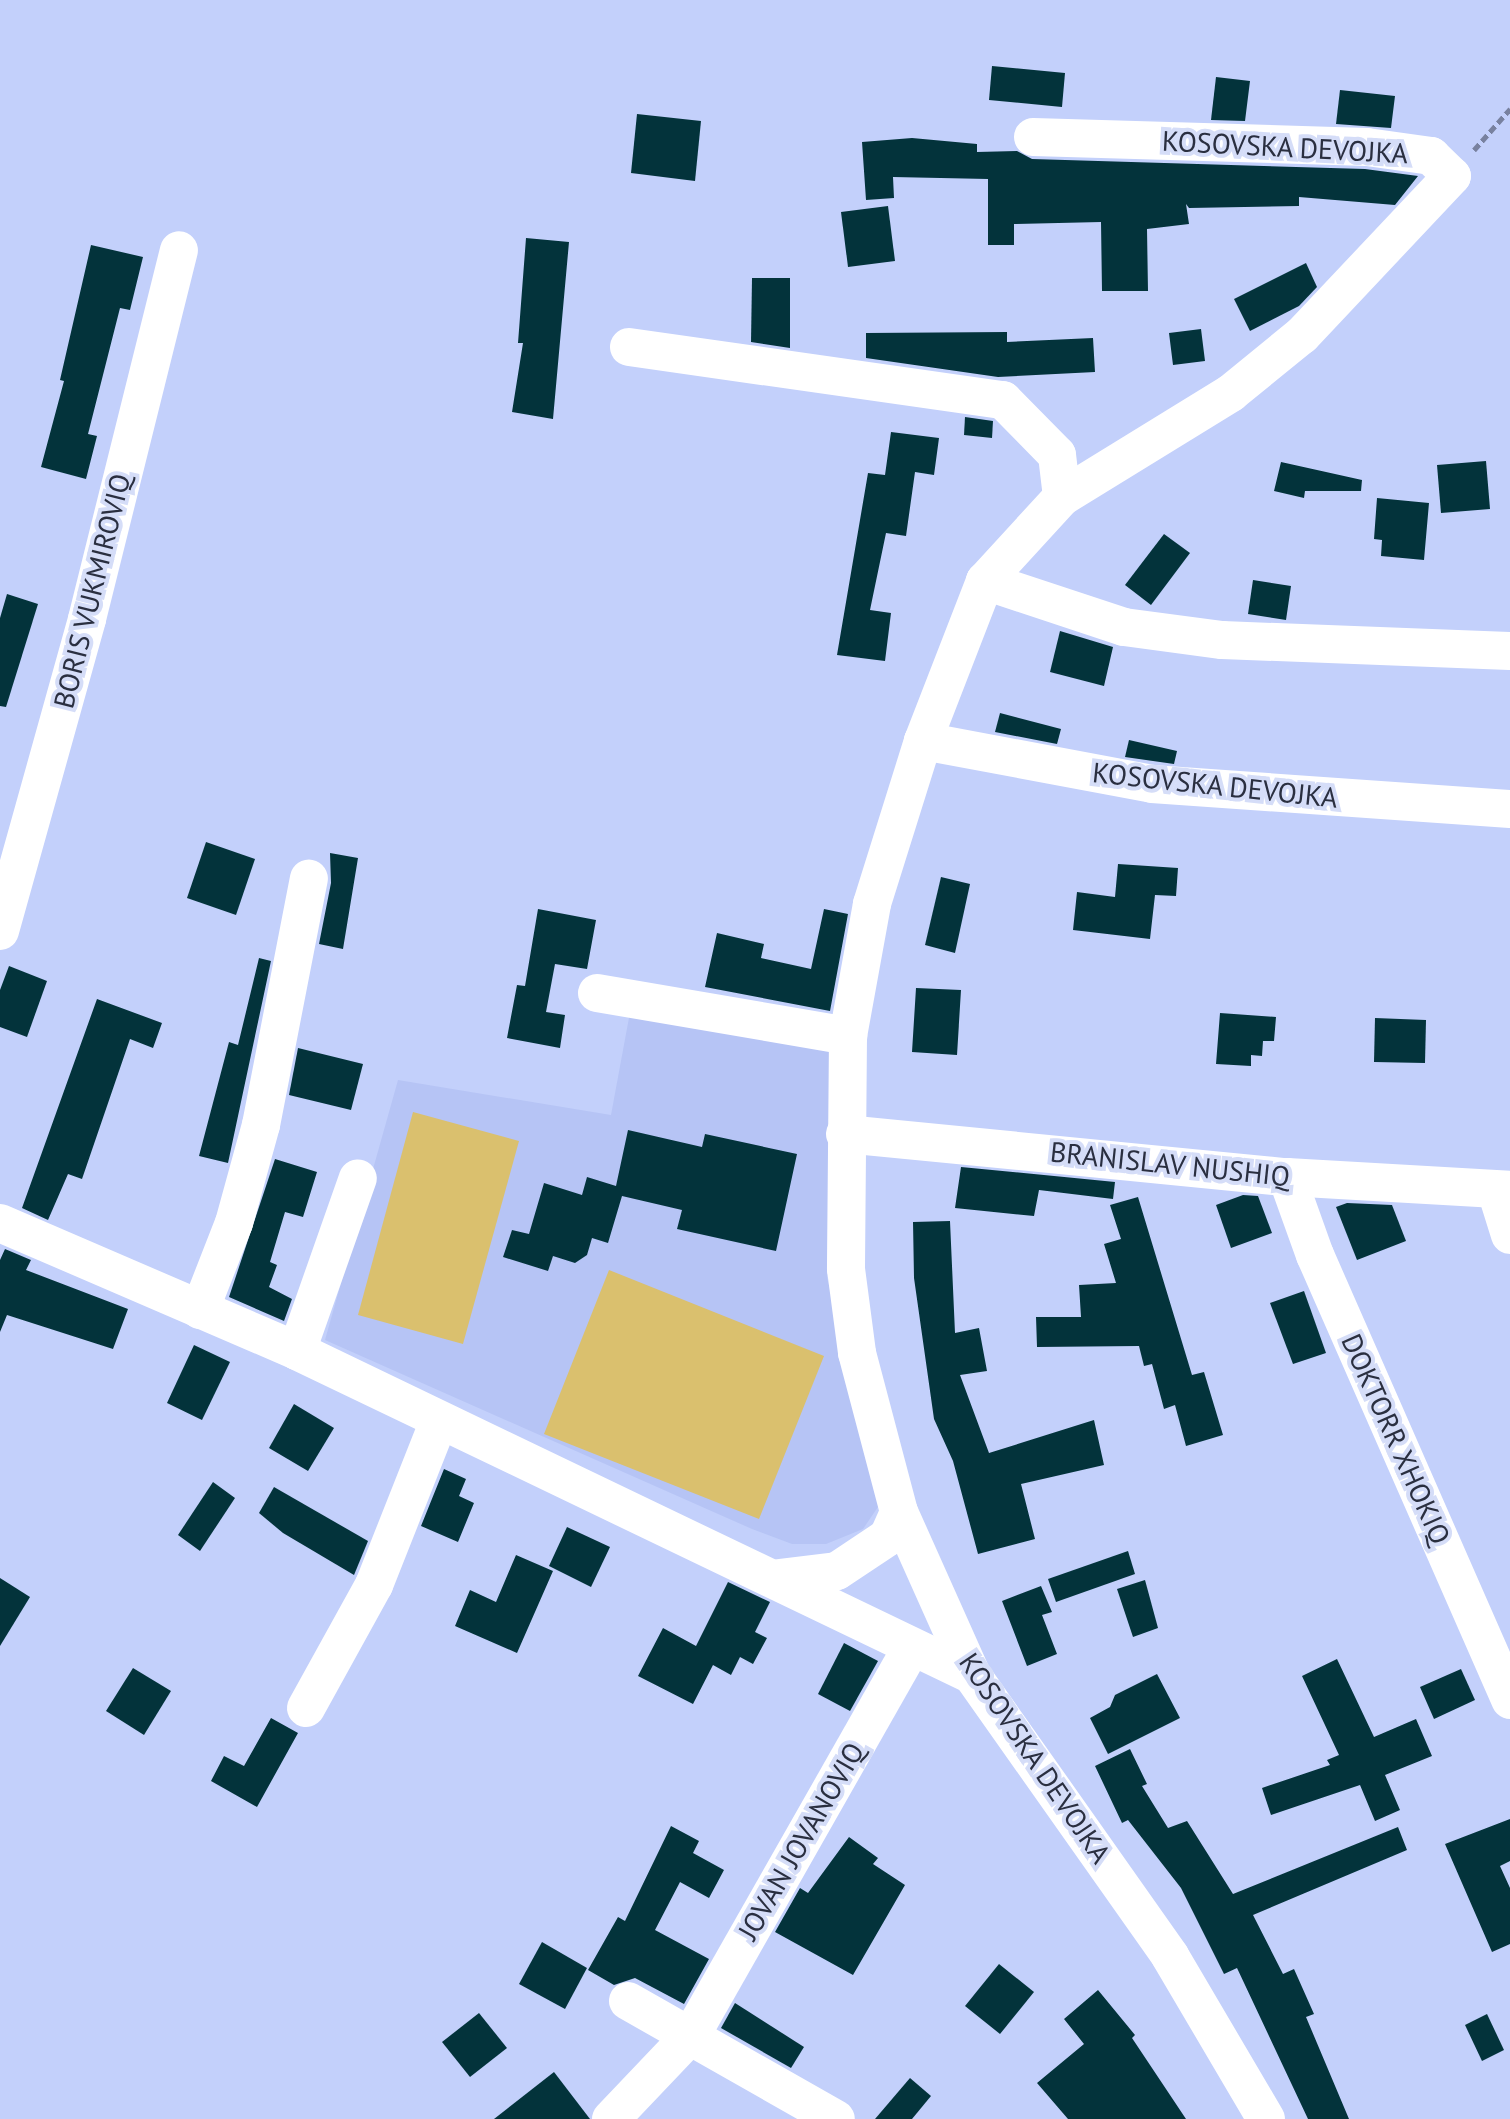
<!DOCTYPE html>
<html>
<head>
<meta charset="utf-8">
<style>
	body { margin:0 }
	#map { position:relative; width:1510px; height:2119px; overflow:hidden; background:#c3d0fb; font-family:"PT Sans",sans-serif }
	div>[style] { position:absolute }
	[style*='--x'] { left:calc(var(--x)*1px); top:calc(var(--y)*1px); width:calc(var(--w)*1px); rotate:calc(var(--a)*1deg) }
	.built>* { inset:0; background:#b6c4f5 }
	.green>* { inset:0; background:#dac06e }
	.building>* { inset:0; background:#03333b }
	.path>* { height:5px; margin-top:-2.5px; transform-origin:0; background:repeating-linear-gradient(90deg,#78819f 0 8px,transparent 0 12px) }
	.minor>* { height:38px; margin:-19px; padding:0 19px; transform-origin:19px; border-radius:19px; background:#fff }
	span { translate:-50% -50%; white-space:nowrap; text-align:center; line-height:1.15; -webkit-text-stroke:8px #d5ddf8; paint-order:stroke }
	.street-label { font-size:28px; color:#2a2f40 }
</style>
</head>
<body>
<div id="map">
	<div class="built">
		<div style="clip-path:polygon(633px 996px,831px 1044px,827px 1277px,880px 1504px,863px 1529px,826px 1544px,792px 1544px,752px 1529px,325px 1340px,398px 1080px,611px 1115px)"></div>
	</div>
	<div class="green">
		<div style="clip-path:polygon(413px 1112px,519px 1141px,463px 1344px,358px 1315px)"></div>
		<div style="clip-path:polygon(609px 1270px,824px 1356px,759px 1519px,544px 1434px)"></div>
	</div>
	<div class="building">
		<div style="clip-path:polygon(992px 66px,1065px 73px,1062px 107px,989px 100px)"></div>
		<div style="clip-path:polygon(1216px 77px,1250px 81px,1245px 121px,1211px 120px)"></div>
		<div style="clip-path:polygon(1340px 90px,1395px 96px,1391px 128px,1336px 124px)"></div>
		<div style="clip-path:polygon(637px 114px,701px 121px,695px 181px,631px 173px)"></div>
		<div style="clip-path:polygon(912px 138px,977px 144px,977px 152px,1017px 151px,1032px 159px,1365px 169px,1418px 176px,1395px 205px,1299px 197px,1299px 206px,1189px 208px,1186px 204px,1189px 224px,1147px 229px,1148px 291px,1102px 291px,1101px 222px,1014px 224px,1014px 245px,988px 245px,988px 179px,893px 177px,894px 198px,866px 200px,862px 142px)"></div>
		<div style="clip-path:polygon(888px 206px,895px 261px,848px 267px,841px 212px)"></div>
		<div style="clip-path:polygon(526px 238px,569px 242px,553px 419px,512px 412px,523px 343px,518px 343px)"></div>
		<div style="clip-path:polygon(91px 245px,143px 257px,130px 310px,120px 308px,88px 434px,97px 436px,86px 479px,41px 467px,64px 381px,60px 380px)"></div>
		<div style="clip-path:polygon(1306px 263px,1317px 287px,1299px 306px,1250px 331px,1234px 299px)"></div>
		<div style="clip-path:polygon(752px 278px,790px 278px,790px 348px,751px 342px)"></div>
		<div style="clip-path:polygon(1201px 329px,1205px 361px,1173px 365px,1169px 333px)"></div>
		<div style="clip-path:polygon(1007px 332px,1007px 342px,1093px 338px,1095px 372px,998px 377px,866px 358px,866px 333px)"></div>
		<div style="clip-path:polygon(965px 417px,993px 421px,992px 438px,964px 435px)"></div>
		<div style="clip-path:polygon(891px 432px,939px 438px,934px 475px,915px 472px,906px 536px,886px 533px,870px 610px,891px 613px,885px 661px,837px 655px,868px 473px,885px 475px)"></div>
		<div style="clip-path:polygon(1486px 461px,1490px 509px,1441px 513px,1437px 465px)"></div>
		<div style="clip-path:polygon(1281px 462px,1362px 480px,1361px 491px,1305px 491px,1304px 498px,1274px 491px)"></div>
		<div style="clip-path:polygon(1377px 498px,1429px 503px,1424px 560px,1381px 556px,1382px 540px,1374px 539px)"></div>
		<div style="clip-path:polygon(1164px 534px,1190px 553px,1151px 605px,1125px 585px)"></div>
		<div style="clip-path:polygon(1253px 580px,1291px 586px,1286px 620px,1248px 614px)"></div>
		<div style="clip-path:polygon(7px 594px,38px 604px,6px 707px,0 706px,0 618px)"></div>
		<div style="clip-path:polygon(1060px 631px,1113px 647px,1104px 686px,1050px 672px)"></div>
		<div style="clip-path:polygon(1000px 713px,1061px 729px,1057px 744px,995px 732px)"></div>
		<div style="clip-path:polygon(1129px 740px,1177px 751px,1174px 764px,1125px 757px)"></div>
		<div style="clip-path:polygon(206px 842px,255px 859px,236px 915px,187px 898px)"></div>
		<div style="clip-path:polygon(330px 853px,358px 858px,343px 949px,319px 944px,331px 883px)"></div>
		<div style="clip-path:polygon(1118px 864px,1178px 868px,1176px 896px,1155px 895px,1150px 939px,1073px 930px,1077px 892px,1115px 897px)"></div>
		<div style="clip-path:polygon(941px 877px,970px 884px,955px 953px,925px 945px)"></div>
		<div style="clip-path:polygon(538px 909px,596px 920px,587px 969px,555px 964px,546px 1012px,565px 1015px,560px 1048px,507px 1038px,517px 985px,525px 986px)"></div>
		<div style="clip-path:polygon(824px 909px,848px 914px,830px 1011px,705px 987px,717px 933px,764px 944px,761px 958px,811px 969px)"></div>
		<div style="clip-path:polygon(259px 958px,271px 961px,228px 1163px,199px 1156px,229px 1042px,238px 1045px)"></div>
		<div style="clip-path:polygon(9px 966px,47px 981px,27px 1037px,0 1027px,0 990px)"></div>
		<div style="clip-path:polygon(916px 988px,961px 990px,957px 1055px,912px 1052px)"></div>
		<div style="clip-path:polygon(97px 999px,162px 1023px,153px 1048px,130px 1039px,82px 1179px,68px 1174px,48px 1220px,22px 1208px)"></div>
		<div style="clip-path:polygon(1220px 1013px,1276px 1017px,1274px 1041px,1263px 1041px,1262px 1056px,1251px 1055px,1251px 1066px,1216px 1064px)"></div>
		<div style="clip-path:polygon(1375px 1018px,1426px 1020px,1425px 1063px,1374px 1062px)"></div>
		<div style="clip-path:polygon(298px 1048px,363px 1064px,351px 1110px,289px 1095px)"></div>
		<div style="clip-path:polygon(628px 1130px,702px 1147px,705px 1134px,797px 1154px,776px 1251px,677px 1229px,682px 1210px,622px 1196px,608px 1243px,592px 1238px,587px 1255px,575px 1263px,553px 1256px,548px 1271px,503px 1257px,512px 1230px,529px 1234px,544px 1183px,582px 1195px,587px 1177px,616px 1186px)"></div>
		<div style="clip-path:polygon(275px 1159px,317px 1172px,303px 1217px,285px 1212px,270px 1262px,277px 1265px,269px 1287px,292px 1299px,284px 1321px,229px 1297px)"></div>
		<div style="clip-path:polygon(961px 1167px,1115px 1182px,1113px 1199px,1039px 1190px,1034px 1216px,955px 1208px)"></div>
		<div style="clip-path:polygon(1243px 1195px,1258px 1196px,1272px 1233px,1231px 1248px,1216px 1205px)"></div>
		<div style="clip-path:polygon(1138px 1197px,1192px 1375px,1204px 1372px,1223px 1435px,1186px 1446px,1175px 1405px,1164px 1409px,1152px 1364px,1144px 1366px,1139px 1346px,1037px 1347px,1036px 1317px,1081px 1317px,1079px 1285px,1116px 1283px,1104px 1244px,1121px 1239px,1110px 1205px)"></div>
		<div style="clip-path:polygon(1347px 1203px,1392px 1205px,1406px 1241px,1357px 1260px,1336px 1207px)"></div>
		<div style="clip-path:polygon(950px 1221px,955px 1333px,979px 1328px,987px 1371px,960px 1375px,989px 1453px,1094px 1420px,1104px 1465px,1021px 1484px,1035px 1539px,978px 1554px,953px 1461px,934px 1419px,914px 1278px,913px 1222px)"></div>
		<div style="clip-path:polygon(5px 1249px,31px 1260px,26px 1270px,128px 1309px,113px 1349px,7px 1315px,0 1332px,0 1260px)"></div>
		<div style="clip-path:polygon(1304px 1291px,1326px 1353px,1293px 1364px,1270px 1303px)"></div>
		<div style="clip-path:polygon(194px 1345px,230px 1362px,202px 1420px,167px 1403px)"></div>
		<div style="clip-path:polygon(294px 1404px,334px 1428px,308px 1471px,269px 1448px)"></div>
		<div style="clip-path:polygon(444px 1469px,466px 1479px,459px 1496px,474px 1503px,458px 1542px,421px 1526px)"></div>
		<div style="clip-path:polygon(213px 1482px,235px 1498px,200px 1551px,178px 1535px)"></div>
		<div style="clip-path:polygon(274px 1487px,368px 1541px,354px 1575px,283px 1533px,259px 1513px)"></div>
		<div style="clip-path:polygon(567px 1527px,610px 1547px,591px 1587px,549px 1566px)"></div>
		<div style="clip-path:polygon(1128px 1551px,1135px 1574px,1056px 1602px,1048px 1579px)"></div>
		<div style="clip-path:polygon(516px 1555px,553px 1571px,517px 1653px,455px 1626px,470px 1590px,496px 1602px)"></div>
		<div style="clip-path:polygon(0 1578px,30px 1597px,0 1646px)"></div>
		<div style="clip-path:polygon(1145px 1580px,1158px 1628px,1133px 1637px,1117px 1589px)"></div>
		<div style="clip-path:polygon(728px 1582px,770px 1602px,755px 1632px,767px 1638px,753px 1664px,740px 1657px,731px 1675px,713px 1665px,693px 1704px,638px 1676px,663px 1628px,696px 1646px)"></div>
		<div style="clip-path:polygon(1041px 1586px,1052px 1612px,1042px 1615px,1057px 1654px,1027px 1666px,1002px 1601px)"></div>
		<div style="clip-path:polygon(844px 1643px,878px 1661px,850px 1711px,818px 1694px)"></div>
		<div style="clip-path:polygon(1337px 1659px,1374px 1737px,1416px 1719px,1432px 1756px,1385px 1775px,1400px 1810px,1375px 1821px,1360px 1785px,1271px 1815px,1262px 1788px,1330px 1765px,1327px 1760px,1339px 1755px,1302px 1676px)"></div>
		<div style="clip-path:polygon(133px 1668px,171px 1691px,144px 1735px,106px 1711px)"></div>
		<div style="clip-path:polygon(1461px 1669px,1475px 1700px,1434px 1719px,1420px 1687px)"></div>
		<div style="clip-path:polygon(1157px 1674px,1180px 1718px,1108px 1754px,1090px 1718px,1110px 1707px,1115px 1695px)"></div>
		<div style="clip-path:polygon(271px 1718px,298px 1733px,257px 1807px,211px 1781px,224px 1756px,244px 1766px)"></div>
		<div style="clip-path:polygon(1130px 1749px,1147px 1784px,1142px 1786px,1168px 1828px,1187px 1821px,1233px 1894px,1398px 1827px,1407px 1850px,1253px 1915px,1283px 1974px,1294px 1969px,1314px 2014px,1306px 2017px,1349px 2119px,1308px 2119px,1237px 1968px,1224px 1974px,1181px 1888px,1128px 1820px,1122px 1823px,1095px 1766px)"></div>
		<div style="clip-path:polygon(1510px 1819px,1510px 1861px,1500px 1866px,1510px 1888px,1510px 1944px,1492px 1952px,1445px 1844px)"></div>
		<div style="clip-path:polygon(671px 1826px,699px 1841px,693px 1853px,724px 1870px,709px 1898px,680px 1882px,655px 1930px,709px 1959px,684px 2004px,635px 1978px,614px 1985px,588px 1970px,618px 1917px,625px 1921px)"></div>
		<div style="clip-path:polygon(849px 1837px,878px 1858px,873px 1864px,905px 1885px,853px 1975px,775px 1932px,800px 1888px,808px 1893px)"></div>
		<div style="clip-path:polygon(542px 1942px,587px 1968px,565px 2009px,519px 1984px)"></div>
		<div style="clip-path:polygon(999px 1964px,1034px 1992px,1000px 2034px,965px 2006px)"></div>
		<div style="clip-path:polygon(1098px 1990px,1135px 2035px,1132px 2038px,1186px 2119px,1068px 2119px,1037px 2083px,1084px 2044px,1064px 2019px)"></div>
		<div style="clip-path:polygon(735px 2003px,804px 2047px,791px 2068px,721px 2028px)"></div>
		<div style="clip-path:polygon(479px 2013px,507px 2048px,470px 2077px,442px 2042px)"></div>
		<div style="clip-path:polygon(1487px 2014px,1504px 2050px,1482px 2061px,1465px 2025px)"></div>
		<div style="clip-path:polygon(554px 2072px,590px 2119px,494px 2119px)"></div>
		<div style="clip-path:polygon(910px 2078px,931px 2096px,912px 2119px,875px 2119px)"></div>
	</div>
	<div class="path">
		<div style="--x:1474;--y:150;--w:55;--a:-48.7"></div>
	</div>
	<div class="minor">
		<div style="--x:1033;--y:137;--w:334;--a:1.7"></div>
		<div style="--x:1367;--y:147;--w:65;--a:8"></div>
		<div style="--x:1431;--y:156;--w:29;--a:44"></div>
		<div style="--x:1452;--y:176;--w:219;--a:133.3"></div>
		<div style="--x:1302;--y:335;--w:92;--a:140.8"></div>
		<div style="--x:1231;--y:393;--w:198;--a:148.4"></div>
		<div style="--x:1062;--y:497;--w:114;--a:132.5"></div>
		<div style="--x:985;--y:581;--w:172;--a:111.2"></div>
		<div style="--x:923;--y:741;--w:171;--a:107.4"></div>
		<div style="--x:872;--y:904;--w:134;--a:100.3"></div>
		<div style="--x:848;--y:1036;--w:233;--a:90.5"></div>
		<div style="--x:846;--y:1269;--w:85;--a:82.5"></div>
		<div style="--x:857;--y:1353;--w:164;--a:75.2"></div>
		<div style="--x:899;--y:1512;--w:179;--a:65.9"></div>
		<div style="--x:972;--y:1675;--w:344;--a:54.8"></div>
		<div style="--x:1170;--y:1956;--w:189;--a:59.5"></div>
		<div style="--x:629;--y:347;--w:378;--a:8.1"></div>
		<div style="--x:1003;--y:400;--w:77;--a:45.5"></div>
		<div style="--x:1057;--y:455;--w:42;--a:83.2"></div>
		<div style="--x:985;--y:581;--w:146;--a:18.3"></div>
		<div style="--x:1124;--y:627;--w:99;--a:7.6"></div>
		<div style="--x:1222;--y:640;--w:288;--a:2.2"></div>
		<div style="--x:923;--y:741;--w:233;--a:10.6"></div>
		<div style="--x:1152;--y:784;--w:359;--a:4"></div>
		<div style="--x:0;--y:931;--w:324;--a:-74.4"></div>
		<div style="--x:87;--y:619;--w:380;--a:-76"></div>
		<div style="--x:597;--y:993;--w:255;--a:9.7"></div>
		<div style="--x:845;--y:1134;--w:444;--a:5.6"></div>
		<div style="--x:1287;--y:1177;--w:223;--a:3.3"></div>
		<div style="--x:1287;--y:1177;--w:83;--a:70.3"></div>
		<div style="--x:1315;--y:1255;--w:486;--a:66.3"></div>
		<div style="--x:1496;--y:1190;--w:47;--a:72.7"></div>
		<div style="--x:0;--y:1223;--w:323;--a:23.3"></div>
		<div style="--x:297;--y:1351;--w:749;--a:25.64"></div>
		<div style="--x:200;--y:1310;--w:93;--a:-68.7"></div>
		<div style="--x:234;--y:1223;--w:102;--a:-74.6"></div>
		<div style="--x:261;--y:1125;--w:251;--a:-79"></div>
		<div style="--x:297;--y:1351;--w:183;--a:-70.6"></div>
		<div style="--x:779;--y:1578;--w:58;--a:-6.9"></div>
		<div style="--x:837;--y:1571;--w:61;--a:-33.7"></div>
		<div style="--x:888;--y:1537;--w:27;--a:-66"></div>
		<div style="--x:306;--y:1708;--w:141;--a:-61.1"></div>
		<div style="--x:374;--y:1585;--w:176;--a:-68.4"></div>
		<div style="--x:628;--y:2001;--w:239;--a:29.6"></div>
		<div style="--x:611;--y:2119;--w:117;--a:-46.4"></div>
		<div style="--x:692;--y:2034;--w:444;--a:-60.4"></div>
	</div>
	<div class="street-label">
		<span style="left:1285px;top:147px;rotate:3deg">KOSOVSKA DEVOJKA</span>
		<span style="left:92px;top:591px;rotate:-76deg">BORIS VUKMIROVIQ</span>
		<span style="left:1215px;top:785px;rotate:6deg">KOSOVSKA DEVOJKA</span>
		<span style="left:1170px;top:1164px;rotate:6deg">BRANISLAV NUSHIQ</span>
		<span style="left:1396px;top:1439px;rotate:66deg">DOKTORR XHOKIQ</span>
		<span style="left:1035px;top:1758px;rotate:56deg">KOSOVSKA DEVOJKA</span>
		<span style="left:801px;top:1841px;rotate:-60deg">JOVAN JOVANOVIQ</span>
	</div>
</div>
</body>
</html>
